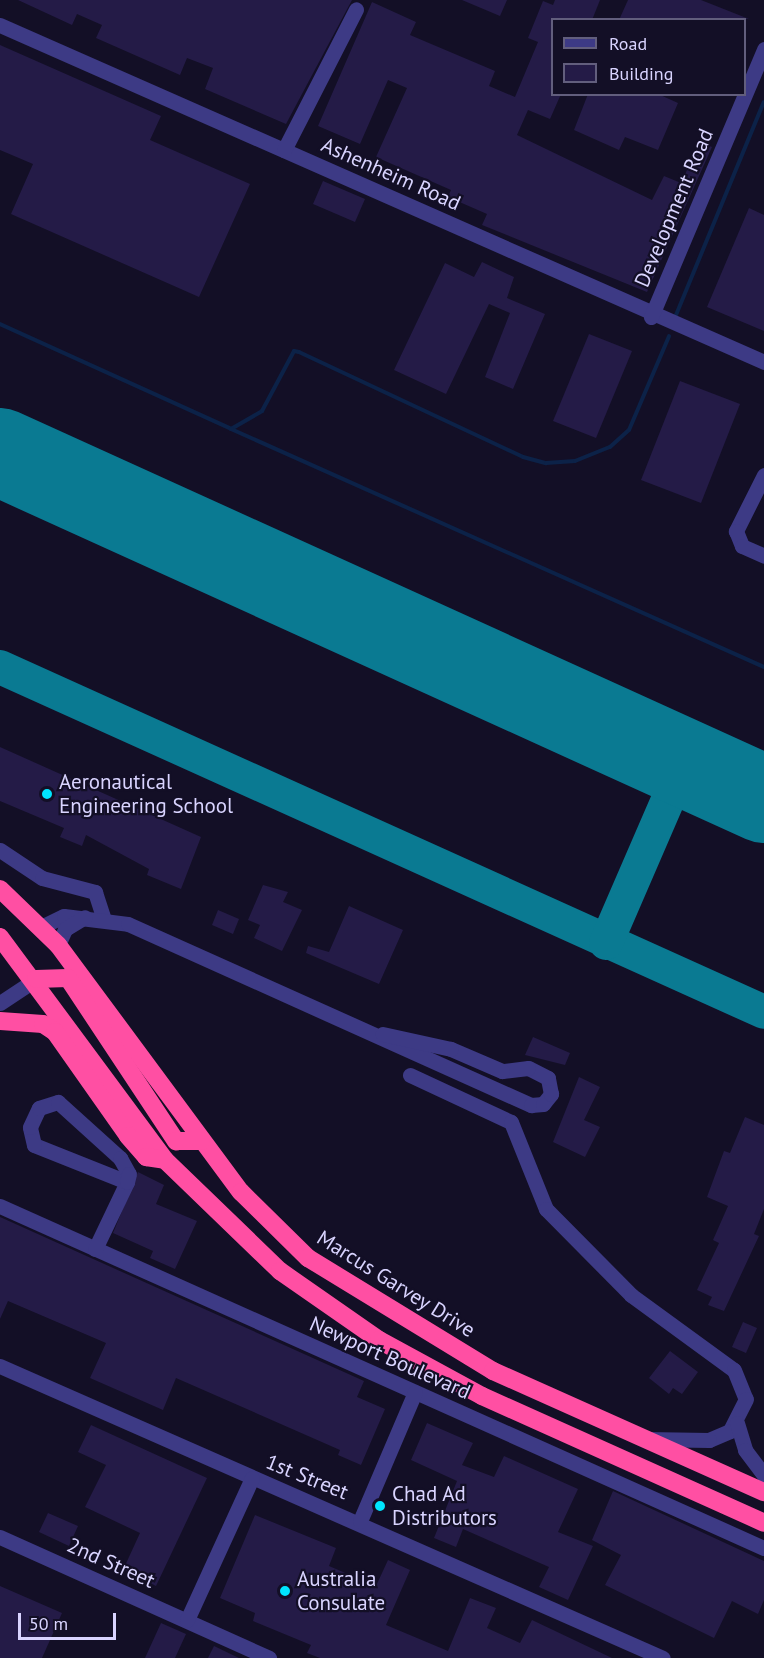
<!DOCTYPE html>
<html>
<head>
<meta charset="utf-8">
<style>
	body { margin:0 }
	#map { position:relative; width:764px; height:1658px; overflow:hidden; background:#130f26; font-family:"PT Sans",sans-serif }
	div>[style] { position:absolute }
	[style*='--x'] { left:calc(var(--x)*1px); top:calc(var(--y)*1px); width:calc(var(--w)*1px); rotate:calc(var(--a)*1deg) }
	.stream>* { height:4px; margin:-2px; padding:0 2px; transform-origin:2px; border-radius:2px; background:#0c2248 }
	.taxiway>* { height:34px; margin:-17px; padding:0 17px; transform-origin:17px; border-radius:17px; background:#0a7a92 }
	.runway>* { height:88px; margin:-44px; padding:0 44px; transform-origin:44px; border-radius:44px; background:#0a7a92 }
	.building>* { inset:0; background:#241b47 }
	.minor>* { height:15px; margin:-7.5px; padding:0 7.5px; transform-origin:7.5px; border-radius:7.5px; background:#3d3a85 }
	.highway>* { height:18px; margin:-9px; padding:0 9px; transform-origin:9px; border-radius:9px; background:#ff4fa3 }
	.dots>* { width:16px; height:16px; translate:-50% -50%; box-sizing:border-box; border:3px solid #130f26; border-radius:50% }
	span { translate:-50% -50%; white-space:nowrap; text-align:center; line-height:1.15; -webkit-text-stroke:4.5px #130f26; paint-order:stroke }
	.street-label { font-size:21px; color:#d9d4ff }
	.poi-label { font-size:21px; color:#d9d4ff }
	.left { translate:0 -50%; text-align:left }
	.legend { position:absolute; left:551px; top:18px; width:195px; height:78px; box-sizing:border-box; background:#130f26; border:2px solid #625e7d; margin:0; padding:8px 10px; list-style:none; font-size:18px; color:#d9d4ff }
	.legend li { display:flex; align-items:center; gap:12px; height:30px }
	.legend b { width:30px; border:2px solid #625e7d }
	.scale { position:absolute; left:18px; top:1613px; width:98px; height:27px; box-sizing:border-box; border:3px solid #d9d4ff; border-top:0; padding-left:8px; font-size:18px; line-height:21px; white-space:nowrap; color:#d9d4ff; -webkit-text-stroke:4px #130f26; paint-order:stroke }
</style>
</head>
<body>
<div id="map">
	<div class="stream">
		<div style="--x:676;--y:315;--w:230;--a:-67.6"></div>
		<div style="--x:0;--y:324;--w:254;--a:24.4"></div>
		<div style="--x:231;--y:429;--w:36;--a:-30"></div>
		<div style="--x:262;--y:411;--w:68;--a:-61.9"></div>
		<div style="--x:294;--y:351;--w:5;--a:11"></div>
		<div style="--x:299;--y:352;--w:247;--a:25.1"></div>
		<div style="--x:523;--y:457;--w:24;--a:15"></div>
		<div style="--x:546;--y:463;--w:29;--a:-4"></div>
		<div style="--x:575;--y:461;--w:38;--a:-22"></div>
		<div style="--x:610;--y:447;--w:25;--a:-42"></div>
		<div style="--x:629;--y:430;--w:102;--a:-66.9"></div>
		<div style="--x:231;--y:429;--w:584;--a:24.06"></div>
	</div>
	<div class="taxiway">
		<div style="--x:0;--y:667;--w:838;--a:24.3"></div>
		<div style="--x:606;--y:943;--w:196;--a:-66.6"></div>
	</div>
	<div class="runway">
		<div style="--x:0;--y:452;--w:839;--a:24.43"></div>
	</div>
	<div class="building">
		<div style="clip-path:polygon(18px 0,352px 0,286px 124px,205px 89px,213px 68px,187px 58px,180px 75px,96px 38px,102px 25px,77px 14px,72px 25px)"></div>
		<div style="clip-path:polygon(462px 0,507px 0,500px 16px)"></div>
		<div style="clip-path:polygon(555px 0,600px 0,592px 20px,552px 20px,552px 94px,561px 94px,550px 119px,528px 110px,517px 135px,652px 200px,664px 176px,681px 183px,700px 142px,712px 147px,647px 292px,482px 225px,487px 214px,448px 197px,451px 190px,376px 157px,407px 88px,388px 80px,360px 144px,318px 126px,372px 2px,416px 22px,410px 35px,495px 71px,489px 86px,515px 97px,538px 42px,528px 38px,543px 1px,553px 5px)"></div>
		<div style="clip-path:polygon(628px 0,701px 0,749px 19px,619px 20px)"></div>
		<div style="clip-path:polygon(0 45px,161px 116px,150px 140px,250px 184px,199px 297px,11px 214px,33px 164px,0 150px)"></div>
		<div style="clip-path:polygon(588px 94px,658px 94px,678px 103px,658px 150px,625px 137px,619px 150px,574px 130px)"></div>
		<div style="clip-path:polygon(323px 181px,365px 199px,355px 222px,313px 204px)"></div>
		<div style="clip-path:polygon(749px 208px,764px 215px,764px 331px,707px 307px)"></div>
		<div style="clip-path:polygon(482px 262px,514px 277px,507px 298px,545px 314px,513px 389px,485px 377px,510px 313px,489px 304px,446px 394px,394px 370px,445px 263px,474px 277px)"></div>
		<div style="clip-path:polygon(589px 334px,632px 351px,596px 438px,553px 421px)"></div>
		<div style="clip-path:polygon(680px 381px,740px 404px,701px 503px,641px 480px)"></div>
		<div style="clip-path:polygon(0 747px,201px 837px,181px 889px,147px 875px,149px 869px,86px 835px,82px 846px,60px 837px,64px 828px,0 801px)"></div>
		<div style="clip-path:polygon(263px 885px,288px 892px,283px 902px,302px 910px,282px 951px,254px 938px,260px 925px,248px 920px)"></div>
		<div style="clip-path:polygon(349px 906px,403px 930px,379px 984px,306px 953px,308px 946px,329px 952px)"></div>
		<div style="clip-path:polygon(218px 910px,239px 919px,233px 934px,212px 925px)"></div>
		<div style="clip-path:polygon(533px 1037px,570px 1053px,565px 1065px,525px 1055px)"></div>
		<div style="clip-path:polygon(579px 1077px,600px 1087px,584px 1120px,600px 1127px,585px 1157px,553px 1142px)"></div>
		<div style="clip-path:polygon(745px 1117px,764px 1125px,764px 1209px,754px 1234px,759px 1236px,724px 1311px,708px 1305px,712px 1297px,697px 1290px,719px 1243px,713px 1240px,728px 1206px,707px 1197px,724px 1151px,730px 1153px)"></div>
		<div style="clip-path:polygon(138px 1172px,164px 1185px,156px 1204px,197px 1221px,175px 1269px,150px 1258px,153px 1251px,113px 1233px)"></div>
		<div style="clip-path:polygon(0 1217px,364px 1381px,357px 1397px,385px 1409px,361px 1465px,338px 1455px,340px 1450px,176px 1378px,163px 1410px,90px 1378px,106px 1343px,8px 1301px,0 1319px)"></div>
		<div style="clip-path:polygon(743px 1322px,757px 1328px,746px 1353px,732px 1347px)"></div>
		<div style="clip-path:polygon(670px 1351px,698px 1372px,682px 1394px,673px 1388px,669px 1394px,649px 1378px)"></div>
		<div style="clip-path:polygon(427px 1423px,473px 1443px,462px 1465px,494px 1477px,504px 1456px,578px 1489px,558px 1532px,593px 1546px,568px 1600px,539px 1587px,549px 1567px,463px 1529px,456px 1547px,434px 1538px,457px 1481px,411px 1460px)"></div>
		<div style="clip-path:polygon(91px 1425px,207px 1478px,156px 1586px,123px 1570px,140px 1533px,85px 1507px,106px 1465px,78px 1452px)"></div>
		<div style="clip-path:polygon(613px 1491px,764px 1561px,764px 1600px,758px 1614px,732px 1601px,714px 1638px,605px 1585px,621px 1555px,592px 1540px)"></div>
		<div style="clip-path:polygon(48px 1513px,78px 1526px,69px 1546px,39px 1532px)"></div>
		<div style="clip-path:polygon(255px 1515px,336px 1548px,329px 1566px,376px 1586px,388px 1560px,410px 1570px,386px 1625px,448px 1651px,470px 1598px,496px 1608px,487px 1628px,520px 1643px,532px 1620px,612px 1658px,320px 1658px,307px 1653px,311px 1645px,253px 1621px,255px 1613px,220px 1598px)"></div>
		<div style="clip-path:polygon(0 1586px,62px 1613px,42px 1658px,0 1658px)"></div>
		<div style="clip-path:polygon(161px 1623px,186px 1634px,175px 1658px,145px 1658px)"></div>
		<div style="clip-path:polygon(214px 1646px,239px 1658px,208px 1658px)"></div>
	</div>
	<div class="minor">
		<div style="--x:0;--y:25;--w:835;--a:23.8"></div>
		<div style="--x:284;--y:150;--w:158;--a:-62.9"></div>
		<div style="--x:651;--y:317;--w:291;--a:-67.1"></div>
		<div style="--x:764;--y:475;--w:63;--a:116.6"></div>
		<div style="--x:736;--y:531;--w:16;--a:68"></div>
		<div style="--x:742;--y:546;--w:24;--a:24"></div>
		<div style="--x:0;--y:850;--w:50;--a:33.7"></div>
		<div style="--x:42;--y:878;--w:55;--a:14.8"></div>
		<div style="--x:95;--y:892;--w:28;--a:72"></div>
		<div style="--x:41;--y:927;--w:25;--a:-26"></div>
		<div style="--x:64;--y:916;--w:64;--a:7.1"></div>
		<div style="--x:128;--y:924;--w:442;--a:24.2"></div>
		<div style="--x:531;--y:1105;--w:12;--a:-5"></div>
		<div style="--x:543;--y:1104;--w:13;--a:-51"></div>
		<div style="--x:551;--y:1094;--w:16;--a:-101"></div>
		<div style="--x:548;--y:1078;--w:22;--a:-153"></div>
		<div style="--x:528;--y:1068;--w:26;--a:173"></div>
		<div style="--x:502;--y:1071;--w:56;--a:-156.7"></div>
		<div style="--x:451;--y:1049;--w:70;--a:-167.6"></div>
		<div style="--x:58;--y:945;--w:17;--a:-66"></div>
		<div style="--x:65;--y:929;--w:23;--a:-31"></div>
		<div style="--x:0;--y:1003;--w:43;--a:-33.7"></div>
		<div style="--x:410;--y:1075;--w:111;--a:25"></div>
		<div style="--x:511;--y:1122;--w:94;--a:68.1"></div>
		<div style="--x:546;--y:1209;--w:121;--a:45.3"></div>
		<div style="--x:631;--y:1295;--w:127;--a:36.1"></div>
		<div style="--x:734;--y:1370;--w:31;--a:68"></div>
		<div style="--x:746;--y:1399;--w:36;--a:117"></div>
		<div style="--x:730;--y:1431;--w:23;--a:157"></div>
		<div style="--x:709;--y:1440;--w:64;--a:-179.1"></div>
		<div style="--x:0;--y:1206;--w:837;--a:24.12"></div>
		<div style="--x:95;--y:1249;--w:74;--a:-64.5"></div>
		<div style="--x:127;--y:1182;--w:100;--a:-158.3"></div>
		<div style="--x:34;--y:1145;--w:18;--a:-103"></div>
		<div style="--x:30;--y:1127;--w:21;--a:-65"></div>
		<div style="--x:39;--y:1108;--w:20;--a:-18"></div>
		<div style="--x:58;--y:1102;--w:84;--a:42.1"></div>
		<div style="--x:120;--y:1158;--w:18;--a:61"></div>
		<div style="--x:129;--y:1174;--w:8;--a:104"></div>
		<div style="--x:0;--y:1366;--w:724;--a:23.77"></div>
		<div style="--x:737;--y:1423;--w:28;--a:73"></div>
		<div style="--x:745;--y:1450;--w:31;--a:53"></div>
		<div style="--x:360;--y:1521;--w:140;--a:-66.9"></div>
		<div style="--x:0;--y:1537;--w:295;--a:24.2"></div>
		<div style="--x:187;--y:1620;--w:156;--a:-65.4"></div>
	</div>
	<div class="highway">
		<div style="--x:0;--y:889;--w:81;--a:44"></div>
		<div style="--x:58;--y:945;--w:307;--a:53.5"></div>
		<div style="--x:241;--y:1192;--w:94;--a:44.6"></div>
		<div style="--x:308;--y:1258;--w:217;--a:31.4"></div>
		<div style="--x:493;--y:1371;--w:297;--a:24.1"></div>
		<div style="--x:0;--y:937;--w:277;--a:53.5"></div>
		<div style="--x:165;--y:1160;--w:160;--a:44"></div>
		<div style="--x:280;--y:1271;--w:121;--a:34.9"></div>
		<div style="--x:379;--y:1340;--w:117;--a:28.5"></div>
		<div style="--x:482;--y:1396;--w:309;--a:24.2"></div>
		<div style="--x:36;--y:979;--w:32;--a:-2"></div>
		<div style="--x:68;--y:978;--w:196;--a:56.5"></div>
		<div style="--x:176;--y:1141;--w:25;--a:0"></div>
		<div style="--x:0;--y:1021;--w:43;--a:4"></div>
		<div style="--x:43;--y:1024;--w:14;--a:34"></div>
		<div style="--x:55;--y:1032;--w:127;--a:54.9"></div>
		<div style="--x:128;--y:1136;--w:28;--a:49"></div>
		<div style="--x:146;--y:1157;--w:19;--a:9"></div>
	</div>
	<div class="dots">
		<div style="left:47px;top:794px;background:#00e5ff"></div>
		<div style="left:380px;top:1506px;background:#00e5ff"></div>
		<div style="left:285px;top:1591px;background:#00e5ff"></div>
	</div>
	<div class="street-label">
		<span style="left:391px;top:174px;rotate:24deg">Ashenheim Road</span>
		<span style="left:674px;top:208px;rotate:-67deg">Development Road</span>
		<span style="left:396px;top:1284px;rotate:32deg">Marcus Garvey Drive</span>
		<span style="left:390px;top:1358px;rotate:24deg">Newport Boulevard</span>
		<span style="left:307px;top:1477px;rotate:22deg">1st Street</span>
		<span style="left:111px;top:1563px;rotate:24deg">2nd Street</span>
	</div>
	<div class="poi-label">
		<span class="left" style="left:59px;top:794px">Aeronautical<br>Engineering School</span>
		<span class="left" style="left:392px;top:1506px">Chad Ad<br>Distributors</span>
		<span class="left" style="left:297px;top:1591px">Australia<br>Consulate</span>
	</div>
	<ul class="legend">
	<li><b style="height:8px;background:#3d3a85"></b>Road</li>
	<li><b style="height:16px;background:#241b47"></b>Building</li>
	</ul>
	<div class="scale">50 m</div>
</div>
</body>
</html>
